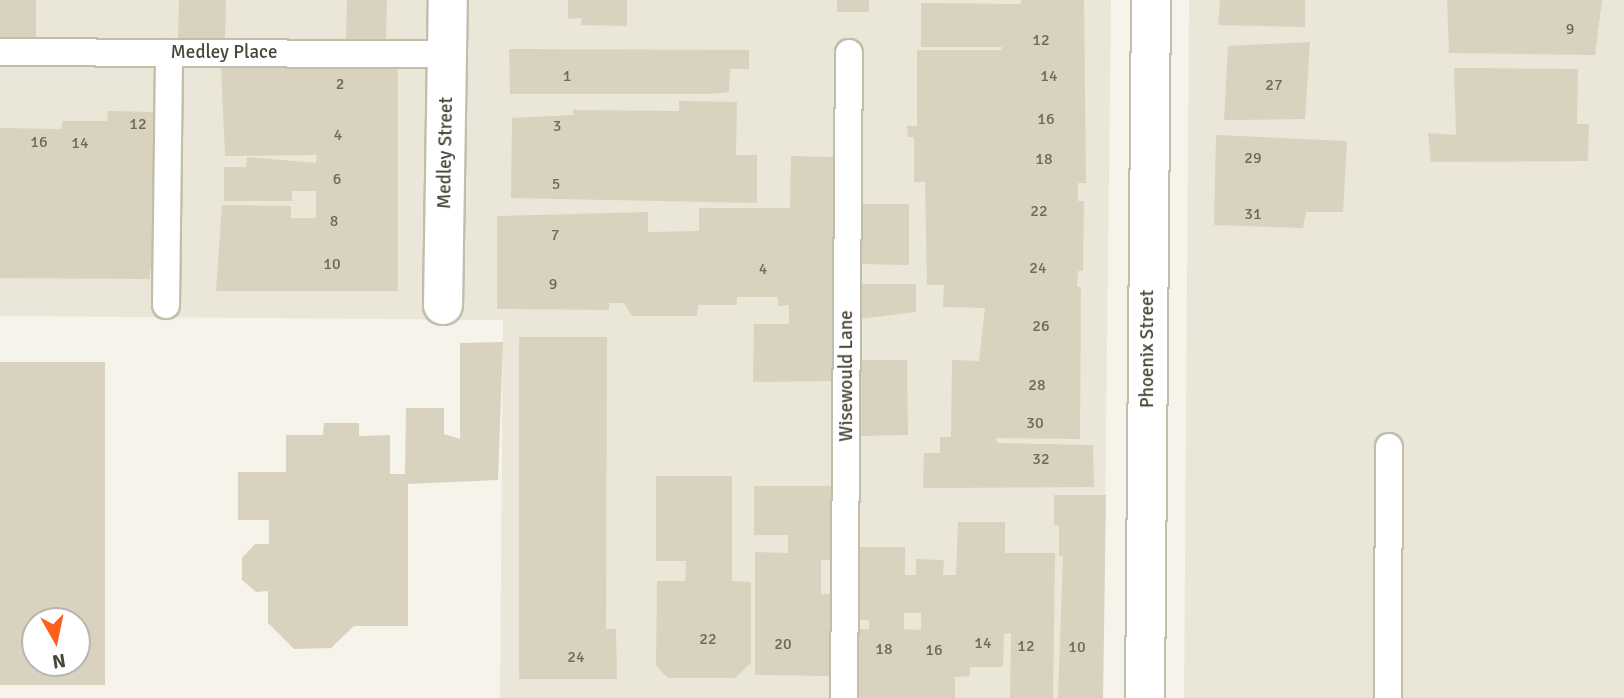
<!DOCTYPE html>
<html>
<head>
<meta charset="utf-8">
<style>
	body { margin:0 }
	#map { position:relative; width:1624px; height:698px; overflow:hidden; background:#f6f4ea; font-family:Signika,sans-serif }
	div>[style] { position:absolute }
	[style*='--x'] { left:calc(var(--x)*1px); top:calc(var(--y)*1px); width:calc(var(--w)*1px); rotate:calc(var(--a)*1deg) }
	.residential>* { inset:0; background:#eae7d8 }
	.building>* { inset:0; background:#d8d2bf }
	.roads { filter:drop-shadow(2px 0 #c2beac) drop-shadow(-2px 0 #c2beac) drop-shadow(0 2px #c2beac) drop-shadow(0 -2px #c2beac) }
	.lane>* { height:26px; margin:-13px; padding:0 13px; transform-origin:13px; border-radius:13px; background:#fff }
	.street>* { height:38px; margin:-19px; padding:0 19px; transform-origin:19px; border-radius:19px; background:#fff }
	span { translate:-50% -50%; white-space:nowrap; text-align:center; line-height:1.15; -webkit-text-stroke:5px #fff; paint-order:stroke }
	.number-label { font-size:16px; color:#6e695a }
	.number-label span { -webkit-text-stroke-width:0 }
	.street-label { font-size:19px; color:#4a4638 }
	.north { position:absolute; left:21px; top:607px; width:70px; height:70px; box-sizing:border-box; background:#fff; border:2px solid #b7b5af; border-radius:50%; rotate:171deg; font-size:19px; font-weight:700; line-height:28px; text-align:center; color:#4a4638 }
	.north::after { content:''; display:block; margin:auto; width:24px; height:32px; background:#ff5f18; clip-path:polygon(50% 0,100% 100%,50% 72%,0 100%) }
</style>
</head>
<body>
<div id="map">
	<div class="residential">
		<div style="clip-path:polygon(0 0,1111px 0,1103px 698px,500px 698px,503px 320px,0 316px)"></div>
		<div style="clip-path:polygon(1189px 0,1624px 0,1624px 698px,1184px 698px)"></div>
	</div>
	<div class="building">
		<div style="clip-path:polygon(0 0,36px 0,36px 40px,0 39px)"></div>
		<div style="clip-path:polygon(179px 0,226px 0,225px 41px,178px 40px)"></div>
		<div style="clip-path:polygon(347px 0,387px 0,386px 42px,346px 41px)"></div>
		<div style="clip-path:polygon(568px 0,627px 0,627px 26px,581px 25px,582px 18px,568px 19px)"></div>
		<div style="clip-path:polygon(837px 0,869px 0,869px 12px,837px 12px)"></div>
		<div style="clip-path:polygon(1021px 0,1084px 0,1086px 183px,1078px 183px,1078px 201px,1084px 201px,1083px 271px,1078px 271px,1077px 287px,1081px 287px,1080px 439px,996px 438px,997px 443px,1093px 445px,1094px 487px,923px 488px,924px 453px,940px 453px,940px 437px,951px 437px,952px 360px,979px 361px,985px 308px,943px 307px,944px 285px,927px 285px,925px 182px,914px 182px,914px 137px,908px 137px,907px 126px,917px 126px,917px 50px,1001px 50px,1002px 47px,921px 47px,921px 3px,1021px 4px)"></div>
		<div style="clip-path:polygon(1220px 0,1305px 0,1305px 27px,1218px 25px)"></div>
		<div style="clip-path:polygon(1447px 0,1602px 0,1595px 55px,1449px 53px)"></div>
		<div style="clip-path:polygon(1310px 42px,1305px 119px,1224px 120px,1228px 46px)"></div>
		<div style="clip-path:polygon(509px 49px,749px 50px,749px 69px,730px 69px,729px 92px,711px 94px,510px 94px)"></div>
		<div style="clip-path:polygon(221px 66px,398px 66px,398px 291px,216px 291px,222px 205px,291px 206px,291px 218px,316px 218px,316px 191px,292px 191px,292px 201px,224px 201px,224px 167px,246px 167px,247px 157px,316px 163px,317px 155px,225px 156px)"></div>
		<div style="clip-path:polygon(1454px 68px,1578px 69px,1577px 124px,1589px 124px,1588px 161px,1431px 162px,1428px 133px,1456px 135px)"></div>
		<div style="clip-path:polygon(679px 101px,737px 102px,736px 155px,757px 155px,757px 203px,511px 198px,512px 118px,573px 115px,573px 110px,679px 111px)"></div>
		<div style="clip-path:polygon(108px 111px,157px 112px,156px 270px,150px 270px,150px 279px,0 278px,0 128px,62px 129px,62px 121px,107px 121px)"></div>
		<div style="clip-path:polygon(1216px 135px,1347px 141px,1343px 212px,1306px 212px,1303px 228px,1214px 225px)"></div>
		<div style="clip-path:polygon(791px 156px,835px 157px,833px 381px,753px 382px,754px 324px,789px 324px,789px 305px,778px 306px,778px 297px,737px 297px,737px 305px,698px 305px,697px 316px,632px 316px,624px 303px,609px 303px,609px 310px,497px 309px,497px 216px,648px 212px,648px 232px,699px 231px,699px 208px,790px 208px)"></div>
		<div style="clip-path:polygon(860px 204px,909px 204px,909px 265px,859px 264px)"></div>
		<div style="clip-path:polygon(859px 284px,916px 284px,916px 312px,859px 319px)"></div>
		<div style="clip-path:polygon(519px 337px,607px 337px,606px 629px,616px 629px,617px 679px,519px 679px)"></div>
		<div style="clip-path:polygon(503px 342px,498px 480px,408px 484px,408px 626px,354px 626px,331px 648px,294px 649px,268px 623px,268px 591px,256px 592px,242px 580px,242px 558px,255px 544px,269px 544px,269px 520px,238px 520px,238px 472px,286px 472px,286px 435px,323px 435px,324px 423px,359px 423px,359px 436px,390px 435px,390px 474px,405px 474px,406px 408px,444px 408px,444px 434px,460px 439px,460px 343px)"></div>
		<div style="clip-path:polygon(857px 360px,907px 360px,908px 435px,858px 436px)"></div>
		<div style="clip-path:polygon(evenodd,0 362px,105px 362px,105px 685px,0 685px,0 362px,35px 621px,77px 621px,77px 663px,35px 663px,35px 621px)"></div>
		<div style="clip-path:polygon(656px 476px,732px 476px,732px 581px,751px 582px,751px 663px,735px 678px,668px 678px,656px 666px,657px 581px,685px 581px,686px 561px,656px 561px)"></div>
		<div style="clip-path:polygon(754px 486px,832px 486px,832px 560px,821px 560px,821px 594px,833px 594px,832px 676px,755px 675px,755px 552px,788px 553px,788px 535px,754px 535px)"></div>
		<div style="clip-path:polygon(1054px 495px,1106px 495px,1103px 698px,1058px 698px,1063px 556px,1059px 556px,1059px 525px,1054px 525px)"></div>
		<div style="clip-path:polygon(evenodd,958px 522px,1005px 522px,1005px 553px,1055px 553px,1053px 698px,1010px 698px,1011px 633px,1004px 634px,1003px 667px,970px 667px,970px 676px,955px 677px,955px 698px,857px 698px,858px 629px,869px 629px,869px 620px,858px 620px,859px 547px,905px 547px,905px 575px,916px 575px,916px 559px,944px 560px,943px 575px,956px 575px,958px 522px,904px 613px,921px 613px,921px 630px,904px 629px,904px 613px)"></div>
	</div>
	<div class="roads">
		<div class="lane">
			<div style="--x:0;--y:52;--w:447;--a:0.3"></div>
			<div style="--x:166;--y:305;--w:252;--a:-89.3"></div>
			<div style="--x:844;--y:698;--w:645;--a:-89.56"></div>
			<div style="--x:1388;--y:698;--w:251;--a:-89.8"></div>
		</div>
		<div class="street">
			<div style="--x:443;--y:305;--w:305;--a:-89.1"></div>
			<div style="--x:1145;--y:698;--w:698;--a:-89.51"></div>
		</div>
	</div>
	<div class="number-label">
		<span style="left:1570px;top:29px">9</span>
		<span style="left:1041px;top:40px">12</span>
		<span style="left:567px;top:76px">1</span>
		<span style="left:1049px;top:76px">14</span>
		<span style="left:340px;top:84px">2</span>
		<span style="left:1274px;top:85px">27</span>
		<span style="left:1046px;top:119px">16</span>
		<span style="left:138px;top:124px">12</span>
		<span style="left:557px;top:126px">3</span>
		<span style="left:338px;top:135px">4</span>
		<span style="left:39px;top:142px">16</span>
		<span style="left:80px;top:143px">14</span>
		<span style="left:1253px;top:158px">29</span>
		<span style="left:1044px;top:159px">18</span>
		<span style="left:337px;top:179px">6</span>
		<span style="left:556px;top:184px">5</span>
		<span style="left:1039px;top:211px">22</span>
		<span style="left:1253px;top:214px">31</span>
		<span style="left:334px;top:221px">8</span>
		<span style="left:555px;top:235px">7</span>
		<span style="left:332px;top:264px">10</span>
		<span style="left:1038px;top:268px">24</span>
		<span style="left:763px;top:269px">4</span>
		<span style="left:553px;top:284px">9</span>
		<span style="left:1041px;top:326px">26</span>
		<span style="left:1037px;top:385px">28</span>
		<span style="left:1035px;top:423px">30</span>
		<span style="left:1041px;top:459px">32</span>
		<span style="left:708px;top:639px">22</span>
		<span style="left:983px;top:643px">14</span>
		<span style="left:783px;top:644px">20</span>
		<span style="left:1026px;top:646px">12</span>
		<span style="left:1077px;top:647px">10</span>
		<span style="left:884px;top:649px">18</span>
		<span style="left:934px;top:650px">16</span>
		<span style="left:576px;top:657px">24</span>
	</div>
	<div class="street-label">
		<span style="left:224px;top:53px">Medley Place</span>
		<span style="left:446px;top:153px;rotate:-89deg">Medley Street</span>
		<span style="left:1148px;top:349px;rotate:-90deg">Phoenix Street</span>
		<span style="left:847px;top:376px;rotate:-90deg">Wisewould Lane</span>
	</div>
	<div class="north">N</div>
</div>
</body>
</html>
